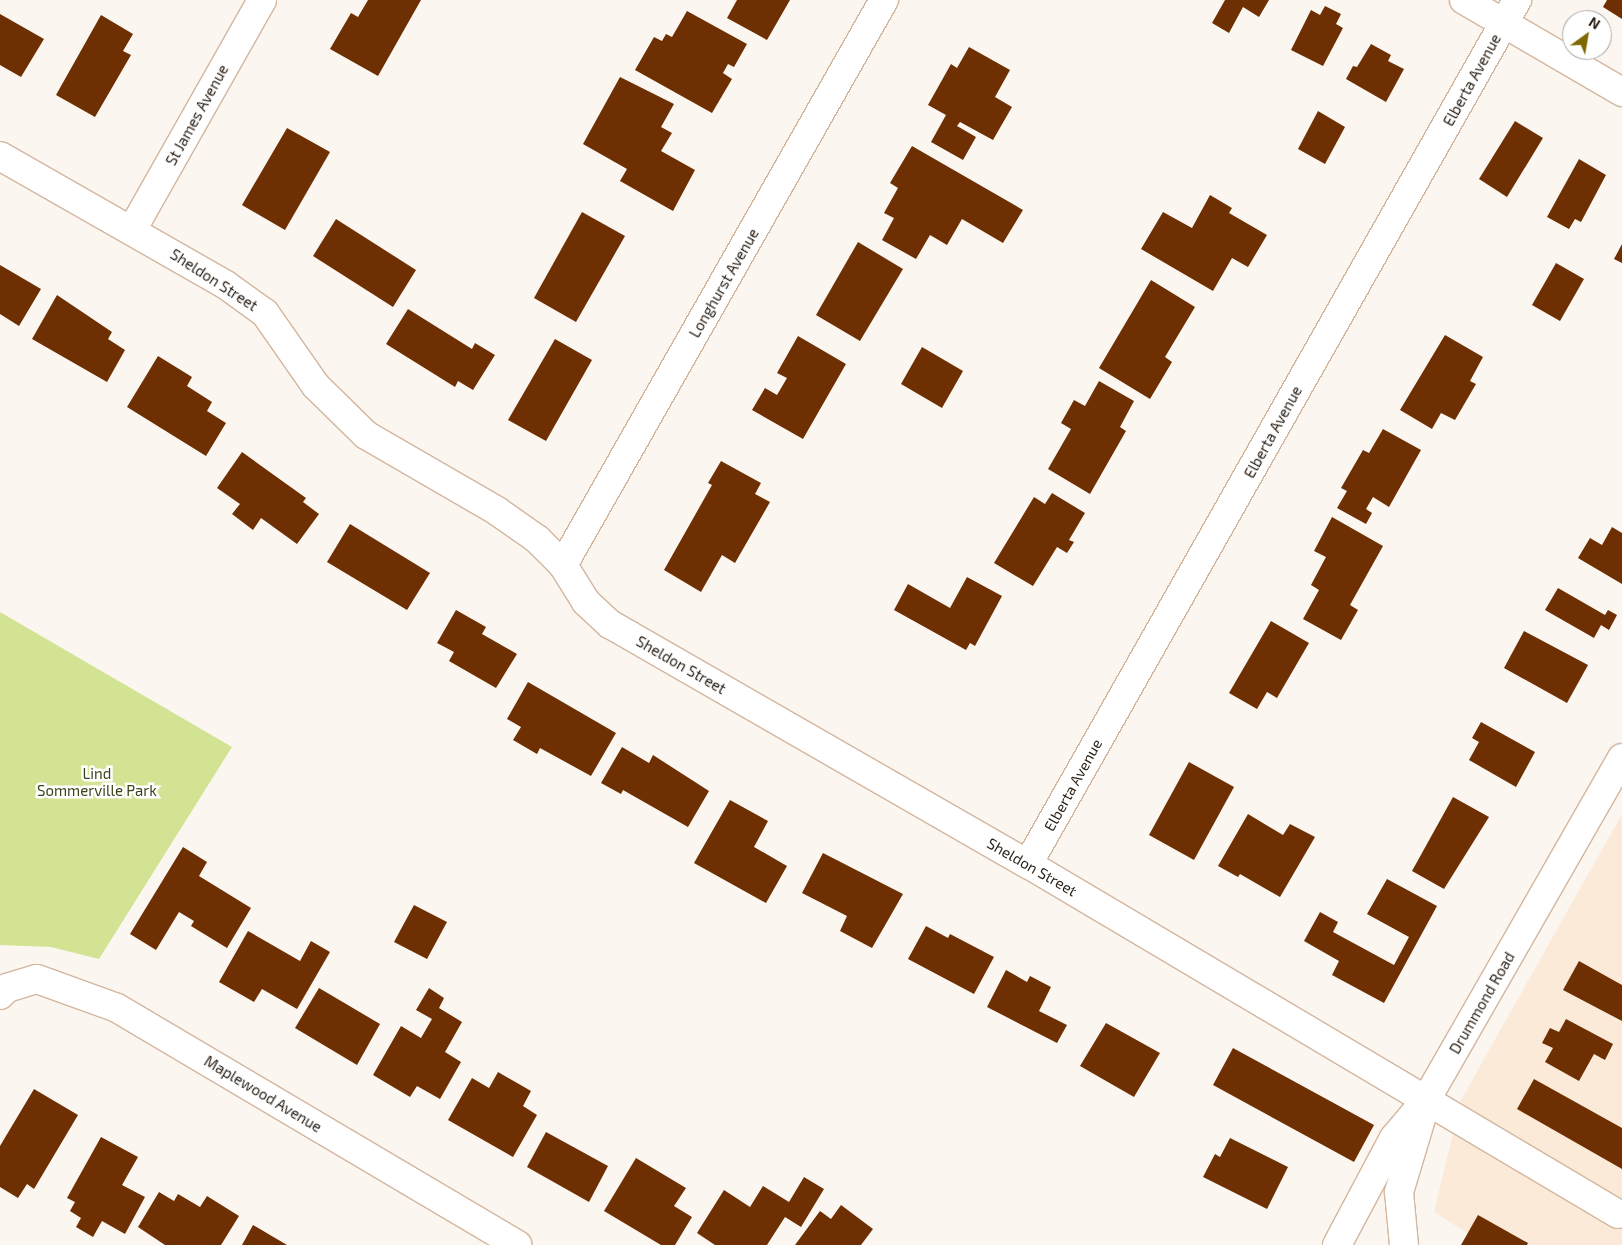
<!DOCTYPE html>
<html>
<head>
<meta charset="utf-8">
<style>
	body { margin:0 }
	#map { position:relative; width:1622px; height:1245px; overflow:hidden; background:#fcf6f1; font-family:"Exo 2",sans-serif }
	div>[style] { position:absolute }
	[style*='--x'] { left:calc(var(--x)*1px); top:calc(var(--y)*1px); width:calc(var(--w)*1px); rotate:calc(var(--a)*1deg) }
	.commercial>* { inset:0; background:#fbead8 }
	.green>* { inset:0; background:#d2e493 }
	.building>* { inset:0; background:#6e3003 }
	.roads { filter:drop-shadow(1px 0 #d3b69e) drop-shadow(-1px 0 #d3b69e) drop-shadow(0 1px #d3b69e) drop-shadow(0 -1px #d3b69e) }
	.minor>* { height:28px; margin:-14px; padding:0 14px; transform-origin:14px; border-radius:14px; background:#fff }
	.major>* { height:28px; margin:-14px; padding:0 14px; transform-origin:14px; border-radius:14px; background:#fff }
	span { translate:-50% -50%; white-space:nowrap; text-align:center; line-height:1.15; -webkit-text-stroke:5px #fff; paint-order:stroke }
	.street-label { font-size:15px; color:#291f16 }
	.park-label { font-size:15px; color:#3b431a }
	.north { position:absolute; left:1562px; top:10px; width:50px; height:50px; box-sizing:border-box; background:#fff; border:1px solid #a9a5a2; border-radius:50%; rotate:32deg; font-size:14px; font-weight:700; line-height:20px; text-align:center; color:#291f16 }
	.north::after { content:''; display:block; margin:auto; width:18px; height:22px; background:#7f6800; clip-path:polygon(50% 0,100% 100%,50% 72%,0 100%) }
</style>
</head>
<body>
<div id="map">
	<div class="commercial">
		<div style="clip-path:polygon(1622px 814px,1622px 1245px,1486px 1245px,1434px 1212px,1461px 1100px)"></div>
	</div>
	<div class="green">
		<div style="clip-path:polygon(0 612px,232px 747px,99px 959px,51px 947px,0 945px)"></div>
	</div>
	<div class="building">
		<div style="clip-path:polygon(368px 0,421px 0,378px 76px,330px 49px,351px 13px,358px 17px)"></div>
		<div style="clip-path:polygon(737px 0,790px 0,767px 40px,727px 18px)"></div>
		<div style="clip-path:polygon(1225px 0,1269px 0,1259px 17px,1243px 7px,1229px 33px,1212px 23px)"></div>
		<div style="clip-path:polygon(1607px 0,1622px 0,1622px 19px,1603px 7px)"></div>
		<div style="clip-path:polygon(1325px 6px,1341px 14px,1336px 24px,1343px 28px,1323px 66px,1291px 50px,1311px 10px,1320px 15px)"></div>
		<div style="clip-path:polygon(687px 11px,747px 44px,734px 67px,728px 64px,723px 73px,732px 79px,712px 113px,635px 70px,654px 37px,662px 41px,666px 34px,672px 37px)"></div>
		<div style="clip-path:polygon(0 14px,44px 39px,21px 77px,0 65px)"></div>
		<div style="clip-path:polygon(101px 15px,133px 34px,123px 51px,131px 55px,95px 117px,56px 95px)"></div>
		<div style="clip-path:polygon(1371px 44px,1391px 55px,1388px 61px,1404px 69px,1386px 102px,1346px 79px,1353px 66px,1357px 67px)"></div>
		<div style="clip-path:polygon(969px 47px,1010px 70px,995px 97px,1012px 107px,993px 140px,960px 122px,957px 126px,976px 137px,963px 160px,931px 142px,946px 115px,928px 105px,951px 64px,957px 68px)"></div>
		<div style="clip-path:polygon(620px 77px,674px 104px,661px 127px,672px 133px,661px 151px,695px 170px,673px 211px,620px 181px,627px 169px,583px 144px)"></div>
		<div style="clip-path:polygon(1318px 111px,1345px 127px,1325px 164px,1298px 149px)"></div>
		<div style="clip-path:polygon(1515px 121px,1543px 138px,1507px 197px,1479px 179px)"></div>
		<div style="clip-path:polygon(287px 128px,330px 152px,285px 230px,242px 205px)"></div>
		<div style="clip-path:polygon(912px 146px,1023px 210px,1003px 243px,962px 219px,947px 245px,930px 235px,916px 259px,882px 240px,894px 218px,884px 213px,898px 188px,890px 183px)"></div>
		<div style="clip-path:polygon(1579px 159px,1606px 175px,1581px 222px,1575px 219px,1569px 229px,1547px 217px)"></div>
		<div style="clip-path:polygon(1210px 195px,1232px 208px,1229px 213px,1267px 235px,1248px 267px,1232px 258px,1213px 291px,1141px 249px,1163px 212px,1192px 228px)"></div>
		<div style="clip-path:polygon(582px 212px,625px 236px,576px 322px,534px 298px)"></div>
		<div style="clip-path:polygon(336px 219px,416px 270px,393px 307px,313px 256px)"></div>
		<div style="clip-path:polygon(858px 242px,903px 269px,860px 341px,816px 315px)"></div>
		<div style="clip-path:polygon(1622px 244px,1622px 263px,1614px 259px)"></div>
		<div style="clip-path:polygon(1556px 263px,1584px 279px,1560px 321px,1532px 305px)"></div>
		<div style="clip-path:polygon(0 265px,41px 289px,19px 326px,0 314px)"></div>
		<div style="clip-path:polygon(1151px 280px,1195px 307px,1165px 357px,1172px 362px,1150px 399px,1099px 368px)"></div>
		<div style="clip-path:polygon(57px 295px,112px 332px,108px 339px,125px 350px,107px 382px,32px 339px)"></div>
		<div style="clip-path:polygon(408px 309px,472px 349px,475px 343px,495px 355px,473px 390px,458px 381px,455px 387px,386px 344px)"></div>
		<div style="clip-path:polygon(1445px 335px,1483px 357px,1470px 381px,1476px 384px,1455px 420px,1441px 413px,1432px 429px,1400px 410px)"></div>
		<div style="clip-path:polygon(798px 336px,846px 364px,803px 439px,752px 410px,765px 388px,777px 395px,787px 378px,777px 373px)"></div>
		<div style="clip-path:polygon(555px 339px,592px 360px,546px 441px,508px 420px)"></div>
		<div style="clip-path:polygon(922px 347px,963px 371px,942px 408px,901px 384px)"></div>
		<div style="clip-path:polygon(158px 356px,192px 377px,187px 386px,212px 402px,207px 411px,226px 423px,206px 456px,127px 407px)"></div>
		<div style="clip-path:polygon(1099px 381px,1134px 401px,1120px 427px,1126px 431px,1090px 494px,1048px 469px,1071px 429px,1061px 423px,1074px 400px,1085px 406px)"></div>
		<div style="clip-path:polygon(1383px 429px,1421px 450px,1389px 507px,1373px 497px,1366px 509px,1372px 513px,1366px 524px,1337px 508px,1347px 491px,1341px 488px,1363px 450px,1369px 453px)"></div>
		<div style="clip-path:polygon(242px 452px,306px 498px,303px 502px,319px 514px,297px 544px,261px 518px,253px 530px,232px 514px,240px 504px,217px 488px)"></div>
		<div style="clip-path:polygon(721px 461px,761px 483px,755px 494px,770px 502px,735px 563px,722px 555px,701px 592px,664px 570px,712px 485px,708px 483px)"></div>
		<div style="clip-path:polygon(1052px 493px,1085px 513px,1069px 540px,1074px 542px,1067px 553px,1057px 547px,1033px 586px,994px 563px,1034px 497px,1045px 504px)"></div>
		<div style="clip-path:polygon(1332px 517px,1383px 546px,1350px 605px,1358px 610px,1341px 640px,1303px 619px,1319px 590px,1311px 585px,1326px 557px,1314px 551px)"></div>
		<div style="clip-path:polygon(350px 524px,430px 573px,407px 610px,327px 562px)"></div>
		<div style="clip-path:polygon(1612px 527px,1622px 533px,1622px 584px,1578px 558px,1590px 538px,1602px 545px)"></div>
		<div style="clip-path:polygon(967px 577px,1002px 596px,975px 646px,970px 643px,966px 650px,894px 610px,908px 584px,950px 608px)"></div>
		<div style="clip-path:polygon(1558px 588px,1605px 615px,1608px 610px,1617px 615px,1609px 630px,1601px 625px,1594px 638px,1545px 610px)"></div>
		<div style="clip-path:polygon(456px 610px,486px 627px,482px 634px,517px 654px,496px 688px,449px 661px,454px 652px,437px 643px)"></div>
		<div style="clip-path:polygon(1271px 621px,1309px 643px,1277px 698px,1267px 692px,1257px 709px,1229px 693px)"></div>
		<div style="clip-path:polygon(1524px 631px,1588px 665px,1567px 703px,1504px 668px)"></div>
		<div style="clip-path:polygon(528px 682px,616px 733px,591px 776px,540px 748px,537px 754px,513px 740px,521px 727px,507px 719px)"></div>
		<div style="clip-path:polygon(1481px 722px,1535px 752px,1516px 787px,1469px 760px,1479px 742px,1472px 738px)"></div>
		<div style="clip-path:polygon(622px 747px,649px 763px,653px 755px,709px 791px,688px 827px,623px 790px,621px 794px,601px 783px)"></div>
		<div style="clip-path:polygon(1189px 762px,1234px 787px,1194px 860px,1149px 835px)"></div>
		<div style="clip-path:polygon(1453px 797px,1489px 817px,1444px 889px,1412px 871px)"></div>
		<div style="clip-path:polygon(730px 800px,768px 821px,754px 847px,787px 866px,766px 903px,694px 863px)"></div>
		<div style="clip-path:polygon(1248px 814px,1283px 835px,1290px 824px,1315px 837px,1280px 897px,1240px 874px,1238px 877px,1218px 866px)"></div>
		<div style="clip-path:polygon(183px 847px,207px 862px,199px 876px,251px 908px,227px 948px,191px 926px,194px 921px,179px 912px,156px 950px,130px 934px)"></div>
		<div style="clip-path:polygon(823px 853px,903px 894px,872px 948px,840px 931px,847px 916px,802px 893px)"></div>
		<div style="clip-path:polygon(1387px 879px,1437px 906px,1384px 1003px,1332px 975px,1339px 961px,1304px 941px,1320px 912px,1338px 922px,1333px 932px,1394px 965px,1409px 937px,1367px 914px)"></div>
		<div style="clip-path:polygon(414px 905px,447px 922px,427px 959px,394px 942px)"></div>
		<div style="clip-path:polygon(926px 926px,948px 938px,950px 934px,994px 957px,974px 994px,908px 959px)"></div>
		<div style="clip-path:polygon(248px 931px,300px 961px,311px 941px,330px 952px,297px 1009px,262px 989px,254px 1002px,219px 982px)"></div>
		<div style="clip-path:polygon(1579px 961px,1622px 985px,1622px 1021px,1563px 990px)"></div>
		<div style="clip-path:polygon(1006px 970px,1027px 982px,1030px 976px,1051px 987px,1039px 1011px,1067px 1025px,1057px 1043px,987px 1007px)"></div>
		<div style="clip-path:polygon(319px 988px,380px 1024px,357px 1065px,295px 1028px)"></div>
		<div style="clip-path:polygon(429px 988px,444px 998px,439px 1008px,462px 1022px,445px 1052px,461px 1062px,440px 1099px,417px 1086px,410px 1097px,373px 1075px,401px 1026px,421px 1038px,432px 1019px,416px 1010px)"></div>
		<div style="clip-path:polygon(1566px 1019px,1613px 1044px,1605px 1060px,1594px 1054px,1579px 1081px,1545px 1062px,1553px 1048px,1542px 1043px,1550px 1028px,1559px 1032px)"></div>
		<div style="clip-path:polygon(1106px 1023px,1160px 1053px,1134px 1097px,1080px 1066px)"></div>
		<div style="clip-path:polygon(1233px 1048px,1374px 1125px,1354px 1162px,1213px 1085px)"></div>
		<div style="clip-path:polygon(498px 1072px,531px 1091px,523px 1106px,537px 1115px,513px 1157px,448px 1120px,472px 1078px,489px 1088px)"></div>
		<div style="clip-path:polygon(1534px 1079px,1622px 1128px,1622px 1169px,1517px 1109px)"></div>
		<div style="clip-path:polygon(34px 1089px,78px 1115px,34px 1189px,27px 1184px,18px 1198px,0 1187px,0 1146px)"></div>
		<div style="clip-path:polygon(546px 1132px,608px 1166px,589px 1202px,527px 1167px)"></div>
		<div style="clip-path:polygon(101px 1137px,138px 1157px,122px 1185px,145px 1197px,125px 1234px,102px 1221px,93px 1237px,76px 1227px,81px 1218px,70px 1211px,75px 1202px,67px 1198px)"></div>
		<div style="clip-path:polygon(1230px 1138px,1288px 1167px,1267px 1209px,1203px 1177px,1215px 1154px,1220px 1157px)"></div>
		<div style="clip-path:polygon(636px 1158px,686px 1188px,674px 1206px,692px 1217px,675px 1245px,661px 1245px,604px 1211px)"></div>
		<div style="clip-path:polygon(804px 1177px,824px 1189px,801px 1227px,785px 1217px,767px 1245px,715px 1245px,697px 1233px,724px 1190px,750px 1207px,763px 1186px,789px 1202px)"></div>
		<div style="clip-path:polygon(159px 1192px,174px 1201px,178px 1194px,200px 1207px,207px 1196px,239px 1216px,221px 1245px,165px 1245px,138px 1227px)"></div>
		<div style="clip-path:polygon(841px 1205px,873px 1229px,861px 1245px,795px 1245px,820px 1211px,831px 1219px)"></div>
		<div style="clip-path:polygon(1478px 1215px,1528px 1243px,1527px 1245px,1461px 1245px)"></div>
		<div style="clip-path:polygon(253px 1225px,287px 1245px,242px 1245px)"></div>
	</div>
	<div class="roads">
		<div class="minor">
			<div style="--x:1464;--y:0;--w:183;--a:30.2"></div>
			<div style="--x:0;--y:156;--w:260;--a:29.7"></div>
			<div style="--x:226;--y:285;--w:48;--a:35.7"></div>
			<div style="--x:265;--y:313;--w:89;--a:55.1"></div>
			<div style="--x:316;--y:386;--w:70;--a:44.4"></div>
			<div style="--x:366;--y:435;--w:151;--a:30.1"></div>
			<div style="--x:497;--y:511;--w:49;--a:35"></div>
			<div style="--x:537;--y:539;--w:37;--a:45"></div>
			<div style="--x:563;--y:565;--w:44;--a:58.1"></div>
			<div style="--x:586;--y:602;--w:33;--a:43"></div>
			<div style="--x:610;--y:624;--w:482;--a:29.9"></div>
			<div style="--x:1028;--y:864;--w:686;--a:30.68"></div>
			<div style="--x:132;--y:230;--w:264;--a:-60.5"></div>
			<div style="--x:563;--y:565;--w:650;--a:-60.4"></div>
			<div style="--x:1028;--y:864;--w:993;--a:-60.49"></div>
			<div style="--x:0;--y:995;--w:10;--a:-45"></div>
			<div style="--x:7;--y:988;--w:31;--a:-17"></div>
			<div style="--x:37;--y:979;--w:85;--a:19.9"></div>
			<div style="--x:117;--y:1008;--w:465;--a:30.6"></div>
		</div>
		<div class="major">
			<div style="--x:1337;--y:1245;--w:121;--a:-62"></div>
			<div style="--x:1394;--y:1138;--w:50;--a:-49.9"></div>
			<div style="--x:1426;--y:1100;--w:394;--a:-60.2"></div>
			<div style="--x:1404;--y:1245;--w:53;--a:-95.4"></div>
			<div style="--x:1399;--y:1192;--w:87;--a:-73.2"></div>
		</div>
	</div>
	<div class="street-label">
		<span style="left:1472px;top:80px;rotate:-61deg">Elberta Avenue</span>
		<span style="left:197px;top:115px;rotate:-61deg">St James Avenue</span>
		<span style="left:214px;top:280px;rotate:33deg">Sheldon Street</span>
		<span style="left:724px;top:283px;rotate:-60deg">Longhurst Avenue</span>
		<span style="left:1273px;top:432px;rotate:-61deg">Elberta Avenue</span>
		<span style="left:681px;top:665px;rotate:30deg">Sheldon Street</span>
		<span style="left:1073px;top:785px;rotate:-61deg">Elberta Avenue</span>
		<span style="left:1032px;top:867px;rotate:30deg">Sheldon Street</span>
		<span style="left:1482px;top:1003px;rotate:-60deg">Drummond Road</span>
		<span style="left:263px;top:1094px;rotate:31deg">Maplewood Avenue</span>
	</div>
	<div class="park-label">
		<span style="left:97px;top:782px">Lind<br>Sommerville Park</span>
	</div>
	<div class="north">N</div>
</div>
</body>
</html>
